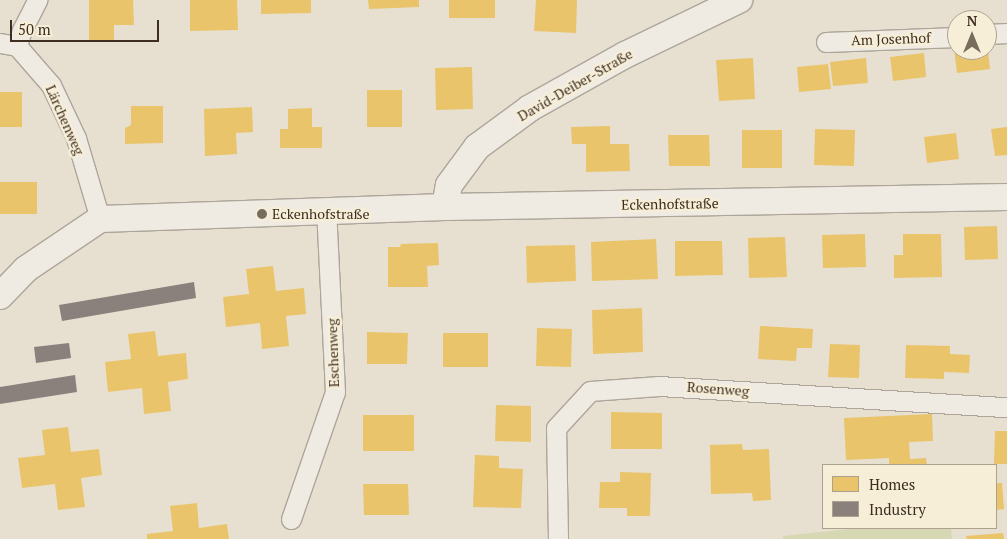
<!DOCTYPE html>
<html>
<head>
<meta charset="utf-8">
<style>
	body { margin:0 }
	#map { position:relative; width:1007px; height:539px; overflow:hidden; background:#e7e0d1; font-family:"PT Serif",serif }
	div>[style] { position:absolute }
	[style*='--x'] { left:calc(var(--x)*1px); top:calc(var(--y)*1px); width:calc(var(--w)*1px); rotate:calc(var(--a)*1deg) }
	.green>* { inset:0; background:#d6d7b3 }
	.homes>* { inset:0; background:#e9c46a }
	.industry>* { inset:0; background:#8a817c }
	.roads { filter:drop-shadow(1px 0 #ada599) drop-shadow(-1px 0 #ada599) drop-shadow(0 1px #ada599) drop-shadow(0 -1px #ada599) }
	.street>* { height:19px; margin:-9.5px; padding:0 9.5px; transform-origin:9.5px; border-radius:9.5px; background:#efebe3 }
	.secondary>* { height:26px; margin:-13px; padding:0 13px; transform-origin:13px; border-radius:13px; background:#efebe3 }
	.dots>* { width:14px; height:14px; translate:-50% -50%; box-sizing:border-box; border:2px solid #f7eed8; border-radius:50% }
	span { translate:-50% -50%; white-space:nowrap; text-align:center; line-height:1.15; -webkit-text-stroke:5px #f7eed8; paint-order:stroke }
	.street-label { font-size:14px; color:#3d2e20 }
	.poi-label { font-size:14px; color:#3d2e20 }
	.left { translate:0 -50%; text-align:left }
	.legend { position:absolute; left:822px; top:464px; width:175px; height:65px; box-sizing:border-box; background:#f7eed8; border:1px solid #ada18e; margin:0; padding:6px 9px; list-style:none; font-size:15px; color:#3d2e20 }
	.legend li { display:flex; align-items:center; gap:10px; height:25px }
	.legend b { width:25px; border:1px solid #ada18e }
	.north { position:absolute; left:947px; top:10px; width:50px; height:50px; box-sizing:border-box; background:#f7eed8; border:1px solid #ada18e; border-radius:50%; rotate:0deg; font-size:14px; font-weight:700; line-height:20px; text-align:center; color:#3d2e20 }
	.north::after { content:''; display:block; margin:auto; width:18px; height:22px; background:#786c5e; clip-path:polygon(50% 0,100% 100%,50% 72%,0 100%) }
	.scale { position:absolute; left:10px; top:20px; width:149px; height:22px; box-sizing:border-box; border:2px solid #3d2e20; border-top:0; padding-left:6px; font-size:15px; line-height:18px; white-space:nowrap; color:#3d2e20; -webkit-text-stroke:4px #f7eed8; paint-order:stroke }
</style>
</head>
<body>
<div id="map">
	<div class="green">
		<div style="clip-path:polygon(859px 528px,951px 528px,952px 539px,783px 539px,783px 536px)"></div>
	</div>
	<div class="homes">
		<div style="clip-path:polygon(89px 0,133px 0,134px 25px,114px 25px,114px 40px,89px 40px)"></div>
		<div style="clip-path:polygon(190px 0,237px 0,238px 30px,190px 31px)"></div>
		<div style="clip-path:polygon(261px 0,311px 0,311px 13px,261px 14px)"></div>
		<div style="clip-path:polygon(368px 0,419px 0,419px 7px,369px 9px)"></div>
		<div style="clip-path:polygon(449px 0,495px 0,495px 18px,449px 18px)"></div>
		<div style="clip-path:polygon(536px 0,577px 0,576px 33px,534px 31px)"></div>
		<div style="clip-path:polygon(957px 48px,988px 50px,990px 69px,957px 73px,954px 49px)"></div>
		<div style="clip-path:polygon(924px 53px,926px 77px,893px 81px,890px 57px)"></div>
		<div style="clip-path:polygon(753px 58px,755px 99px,719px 101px,716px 60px)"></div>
		<div style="clip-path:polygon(866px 58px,868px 83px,833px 86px,830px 62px)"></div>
		<div style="clip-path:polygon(828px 64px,831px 89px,799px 92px,797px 67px)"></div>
		<div style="clip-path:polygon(472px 67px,473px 109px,436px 110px,435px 68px)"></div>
		<div style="clip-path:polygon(367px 90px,402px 90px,402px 127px,367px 127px)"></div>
		<div style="clip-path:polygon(0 92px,22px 92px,22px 127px,0 127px)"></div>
		<div style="clip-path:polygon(131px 106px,163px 106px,163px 143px,125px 144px,125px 128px,131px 125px)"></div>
		<div style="clip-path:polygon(252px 107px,253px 132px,236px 133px,237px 154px,205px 156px,204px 109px)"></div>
		<div style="clip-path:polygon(312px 108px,312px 127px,322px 127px,322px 148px,280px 148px,280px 129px,288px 129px,288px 109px)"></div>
		<div style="clip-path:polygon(610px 126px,610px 144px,629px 144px,630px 171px,586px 172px,586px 144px,572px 144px,571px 127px)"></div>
		<div style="clip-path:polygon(1007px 127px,1007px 155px,995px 156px,991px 129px)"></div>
		<div style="clip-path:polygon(815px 129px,855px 130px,854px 166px,814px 165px)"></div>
		<div style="clip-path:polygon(742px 130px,782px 130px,782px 168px,742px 168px)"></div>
		<div style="clip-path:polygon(956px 133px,959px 159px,927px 163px,924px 137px)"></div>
		<div style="clip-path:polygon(668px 135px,709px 135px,710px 166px,669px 166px)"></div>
		<div style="clip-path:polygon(0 182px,37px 182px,37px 214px,0 214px)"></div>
		<div style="clip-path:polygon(997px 226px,998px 259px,965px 260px,964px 227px)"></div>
		<div style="clip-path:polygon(865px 234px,866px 267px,823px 268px,822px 235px)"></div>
		<div style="clip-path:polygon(903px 234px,941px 234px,942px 277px,894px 278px,894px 255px,903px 255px)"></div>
		<div style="clip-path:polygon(785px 237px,787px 277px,749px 278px,748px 238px)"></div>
		<div style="clip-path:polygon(656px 239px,658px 279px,592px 281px,591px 242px)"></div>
		<div style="clip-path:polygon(675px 241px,722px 241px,723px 275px,675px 276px)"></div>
		<div style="clip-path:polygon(438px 243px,439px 265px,427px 266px,428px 287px,388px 287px,388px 247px,400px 247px,401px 244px)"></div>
		<div style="clip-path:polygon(575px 245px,576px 281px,527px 283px,526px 246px)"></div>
		<div style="clip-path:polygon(273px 266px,276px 291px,304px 288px,306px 314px,286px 316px,289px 346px,262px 349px,260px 323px,226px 327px,223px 297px,249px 294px,246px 269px)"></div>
		<div style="clip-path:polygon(642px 308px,643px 352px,593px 354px,592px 310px)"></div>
		<div style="clip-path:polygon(760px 326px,813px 329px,812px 348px,797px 348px,796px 361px,758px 359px)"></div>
		<div style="clip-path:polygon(537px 328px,572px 329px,571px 367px,536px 366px)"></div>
		<div style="clip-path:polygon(155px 331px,158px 356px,186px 353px,188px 379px,168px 382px,171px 411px,144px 414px,142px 388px,108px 392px,105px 362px,131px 359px,128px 334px)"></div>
		<div style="clip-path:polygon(367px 332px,408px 333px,407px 364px,367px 364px)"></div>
		<div style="clip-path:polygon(443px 333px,488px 333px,488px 367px,443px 367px)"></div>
		<div style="clip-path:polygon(830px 344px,860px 345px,859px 378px,828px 377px)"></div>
		<div style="clip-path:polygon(906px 345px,950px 346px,950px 354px,970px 355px,969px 373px,944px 372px,944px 379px,905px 378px)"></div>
		<div style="clip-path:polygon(496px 405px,531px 406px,531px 442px,495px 441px)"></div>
		<div style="clip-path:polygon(611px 412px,662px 413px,662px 449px,611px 449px)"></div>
		<div style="clip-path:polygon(932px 414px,933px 441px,909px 442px,910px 459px,926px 458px,927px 465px,889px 465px,889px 458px,846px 460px,844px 418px)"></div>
		<div style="clip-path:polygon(363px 415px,414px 415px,414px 451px,363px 451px)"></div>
		<div style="clip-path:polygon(68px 427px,71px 452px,99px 449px,102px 475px,81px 478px,85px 507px,58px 510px,55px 484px,22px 488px,18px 458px,45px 455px,42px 430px)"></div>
		<div style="clip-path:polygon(995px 431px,1007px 431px,1007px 464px,994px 464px)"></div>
		<div style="clip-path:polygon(742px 444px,743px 450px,769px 449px,771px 500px,753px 501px,752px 493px,711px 494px,710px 445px)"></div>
		<div style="clip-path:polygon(475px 455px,499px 456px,499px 468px,523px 469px,521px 508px,473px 507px)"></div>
		<div style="clip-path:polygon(620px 472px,651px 473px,650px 516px,627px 516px,627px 508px,599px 508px,600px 482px,620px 482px)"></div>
		<div style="clip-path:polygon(996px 483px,1002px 483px,1004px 509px,996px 510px)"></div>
		<div style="clip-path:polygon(363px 484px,408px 484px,409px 515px,364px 515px)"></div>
		<div style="clip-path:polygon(197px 503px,199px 528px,227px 524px,229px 539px,147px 539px,147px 534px,173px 531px,170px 506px)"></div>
		<div style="clip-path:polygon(1003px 533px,1004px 539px,967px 539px,966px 536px)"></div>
	</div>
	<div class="industry">
		<div style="clip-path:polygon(194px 282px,196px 298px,62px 321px,59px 305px)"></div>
		<div style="clip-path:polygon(69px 343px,71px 358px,36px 363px,34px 347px)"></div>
		<div style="clip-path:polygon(75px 375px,77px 392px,0 404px,0 387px)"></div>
	</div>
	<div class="roads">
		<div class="street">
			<div style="--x:987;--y:34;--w:20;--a:-3"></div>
			<div style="--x:826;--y:42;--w:131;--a:-2.2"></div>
			<div style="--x:0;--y:43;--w:17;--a:10"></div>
			<div style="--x:17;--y:46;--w:52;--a:48.9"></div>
			<div style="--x:51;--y:85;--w:59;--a:64.7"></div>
			<div style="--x:76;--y:138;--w:84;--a:73.5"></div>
			<div style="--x:17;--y:46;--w:17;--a:-73"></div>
			<div style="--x:22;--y:30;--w:34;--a:-63"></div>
			<div style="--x:291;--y:519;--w:134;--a:-70.9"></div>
			<div style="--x:335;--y:392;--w:181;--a:-92.8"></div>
			<div style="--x:558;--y:539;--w:111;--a:-91"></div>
			<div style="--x:556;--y:428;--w:50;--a:-47.4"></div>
			<div style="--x:590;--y:391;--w:69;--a:-4.1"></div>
			<div style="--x:659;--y:386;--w:349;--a:3.5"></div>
		</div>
		<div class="secondary">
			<div style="--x:445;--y:207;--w:22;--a:-80"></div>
			<div style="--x:449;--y:185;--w:47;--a:-53.6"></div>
			<div style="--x:477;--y:147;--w:66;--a:-36.3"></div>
			<div style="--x:530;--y:108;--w:109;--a:-29.2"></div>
			<div style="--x:625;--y:55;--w:127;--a:-25.8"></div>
			<div style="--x:0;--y:296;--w:37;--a:-46"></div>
			<div style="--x:26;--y:269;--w:89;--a:-34"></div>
			<div style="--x:100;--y:219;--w:345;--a:-2"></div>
			<div style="--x:445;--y:207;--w:562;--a:-1.02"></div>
		</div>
	</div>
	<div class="dots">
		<div style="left:262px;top:214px;background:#786c5e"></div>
	</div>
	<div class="street-label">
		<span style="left:891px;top:39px;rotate:-2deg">Am Josenhof</span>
		<span style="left:575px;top:85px;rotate:-30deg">David-Deiber-Straße</span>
		<span style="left:65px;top:120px;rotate:66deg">Lärchenweg</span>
		<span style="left:670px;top:204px;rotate:-1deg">Eckenhofstraße</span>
		<span style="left:333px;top:353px;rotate:-92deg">Eschenweg</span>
		<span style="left:718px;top:389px;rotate:4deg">Rosenweg</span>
	</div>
	<div class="poi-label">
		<span class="left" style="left:272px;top:214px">Eckenhofstraße</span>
	</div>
	<ul class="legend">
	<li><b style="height:14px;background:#e9c46a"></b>Homes</li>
	<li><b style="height:14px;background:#8a817c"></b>Industry</li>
	</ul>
	<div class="north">N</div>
	<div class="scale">50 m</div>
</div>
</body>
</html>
